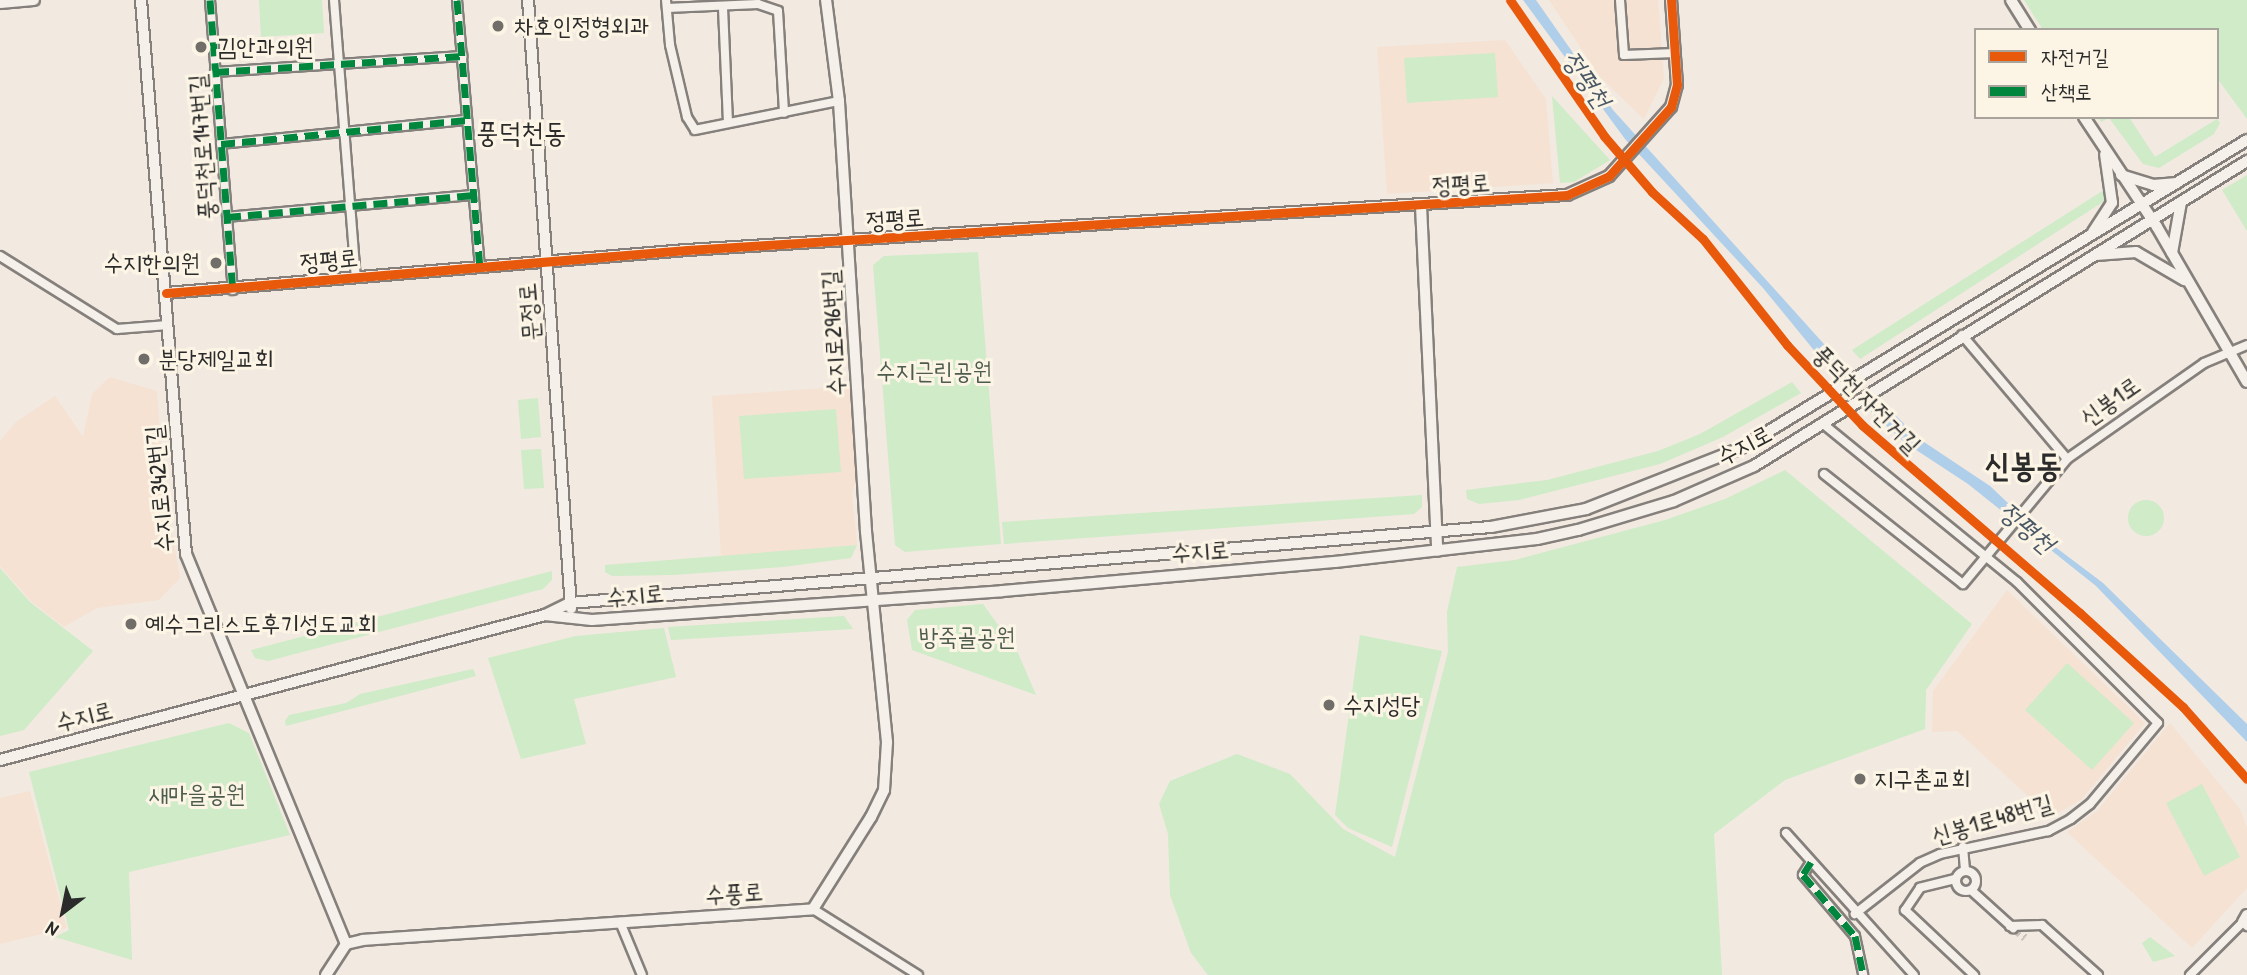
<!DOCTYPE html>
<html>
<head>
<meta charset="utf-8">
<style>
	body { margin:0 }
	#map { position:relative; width:2247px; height:975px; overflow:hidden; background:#f2e9e0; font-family:"Patrick Hand","Poor Story",sans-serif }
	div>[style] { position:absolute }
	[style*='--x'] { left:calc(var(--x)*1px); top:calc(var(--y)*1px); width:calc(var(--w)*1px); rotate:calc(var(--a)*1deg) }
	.built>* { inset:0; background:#f5e2d3 }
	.green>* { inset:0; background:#cfebc7 }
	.round { border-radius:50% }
	.water>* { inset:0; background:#afceea }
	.pier>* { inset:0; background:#f2e9e0 }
	.street-tunnel>* { height:8px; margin-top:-4px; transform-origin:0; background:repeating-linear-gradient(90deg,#cac3bc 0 8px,transparent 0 12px) }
	.roads { filter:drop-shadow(2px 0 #85807c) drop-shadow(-2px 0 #85807c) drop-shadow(0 2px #85807c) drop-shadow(0 -2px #85807c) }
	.street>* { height:8px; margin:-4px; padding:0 4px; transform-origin:4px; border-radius:4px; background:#f5f1ea }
	.street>.ring { margin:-4px; padding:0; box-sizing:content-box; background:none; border:8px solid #f5f1ea; border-radius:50% }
	.secondary>* { height:10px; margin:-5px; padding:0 5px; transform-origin:5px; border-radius:5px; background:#f5f1ea }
	.quiet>* { height:7px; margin-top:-3.5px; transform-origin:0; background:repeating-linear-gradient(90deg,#00873e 0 14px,transparent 0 21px) }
	.cycleway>* { height:9px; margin:-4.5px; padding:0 4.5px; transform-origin:4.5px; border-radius:4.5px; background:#e8590c }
	.dots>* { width:19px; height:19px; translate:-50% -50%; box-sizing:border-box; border:4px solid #fcf5e5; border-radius:50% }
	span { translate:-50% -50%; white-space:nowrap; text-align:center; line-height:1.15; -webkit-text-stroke:6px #fcf5e5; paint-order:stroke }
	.poi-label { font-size:24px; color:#2b2b2b }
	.left { translate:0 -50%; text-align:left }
	.right { translate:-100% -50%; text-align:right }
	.street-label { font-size:24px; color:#2b2b2b }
	.park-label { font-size:24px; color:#4d5c4d }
	.water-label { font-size:26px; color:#4a5866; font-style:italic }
	.quarter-label { font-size:28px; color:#2b2b2b }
	.district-label { font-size:32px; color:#2b2b2b; font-weight:700 }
	.legend { position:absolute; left:1974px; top:28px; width:245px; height:91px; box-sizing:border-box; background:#fcf5e5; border:2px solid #a8a49b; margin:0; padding:9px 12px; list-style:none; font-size:21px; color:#2b2b2b }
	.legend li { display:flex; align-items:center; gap:14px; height:35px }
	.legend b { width:35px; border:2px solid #a8a49b }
	.north { position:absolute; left:28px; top:877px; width:70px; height:70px; -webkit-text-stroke:5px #fcf5e5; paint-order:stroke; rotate:212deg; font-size:19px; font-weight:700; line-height:28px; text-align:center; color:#2b2b2b }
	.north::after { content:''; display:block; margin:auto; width:24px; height:32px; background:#2b2b2b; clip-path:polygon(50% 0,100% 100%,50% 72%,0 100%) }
</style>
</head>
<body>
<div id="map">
	<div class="built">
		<div style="clip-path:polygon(1549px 0,1658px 0,1664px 78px,1644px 119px,1600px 77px)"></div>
		<div style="clip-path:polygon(1505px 40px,1546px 99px,1553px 183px,1387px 194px,1377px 47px)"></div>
		<div style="clip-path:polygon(110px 377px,157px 391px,164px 488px,180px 578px,159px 600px,97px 608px,64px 627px,31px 601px,0 566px,0 441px,16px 422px,55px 396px,83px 437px,92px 394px)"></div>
		<div style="clip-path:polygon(853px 386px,858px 473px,852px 494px,857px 545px,721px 557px,712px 396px)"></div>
		<div style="clip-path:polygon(2007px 590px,2145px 723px,2081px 800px,2051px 817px,1957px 731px,1932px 732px,1933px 691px)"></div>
		<div style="clip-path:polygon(2170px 723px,2240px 809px,2247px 827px,2247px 888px,2192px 948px,2067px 832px,2097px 811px)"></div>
		<div style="clip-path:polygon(30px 791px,67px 928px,0 944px,0 798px)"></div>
	</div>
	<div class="green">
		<div style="clip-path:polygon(259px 0,322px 0,324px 33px,261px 37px)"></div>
		<div style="clip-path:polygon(2024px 0,2247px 0,2247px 119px,2217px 78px,2217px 30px,2043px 30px)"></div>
		<div style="clip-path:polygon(1495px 53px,1498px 97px,1407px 103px,1404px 58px)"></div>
		<div style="clip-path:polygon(1552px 96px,1610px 160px,1574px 182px,1560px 183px)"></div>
		<div style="clip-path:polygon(2098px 117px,2129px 117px,2155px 157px,2217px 119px,2220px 123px,2214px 134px,2159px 168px,2143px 164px,2109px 118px,2101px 122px)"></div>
		<div style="clip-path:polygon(2247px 175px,2247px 231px,2222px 190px)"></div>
		<div style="clip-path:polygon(2107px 188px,2106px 200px,1860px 359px,1852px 350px)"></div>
		<div style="clip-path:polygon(978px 252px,1001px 544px,905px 552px,895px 545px,873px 265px,884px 256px)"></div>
		<div style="clip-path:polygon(1792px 382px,1801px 393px,1723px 437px,1660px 464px,1519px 500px,1479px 504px,1467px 499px,1466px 490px,1547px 480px,1658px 451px,1700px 434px)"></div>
		<div style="clip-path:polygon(538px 398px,541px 437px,521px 439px,518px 400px)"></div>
		<div style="clip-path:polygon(836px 409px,841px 472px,744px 479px,739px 416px)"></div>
		<div style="clip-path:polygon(541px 449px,544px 488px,524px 489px,521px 450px)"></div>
		<div style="clip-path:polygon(1785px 470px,1972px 624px,1926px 690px,1925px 729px,1785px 780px,1714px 834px,1722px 975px,1208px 975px,1191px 953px,1170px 895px,1168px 834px,1159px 804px,1170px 781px,1237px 754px,1290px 774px,1343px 829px,1395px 857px,1448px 652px,1447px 612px,1457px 567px,1515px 560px,1665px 520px,1725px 499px)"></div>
		<div style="clip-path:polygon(1422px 495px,1422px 507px,1414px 514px,1004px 544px,1002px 522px)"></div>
		<div class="round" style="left:2128px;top:500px;width:36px;height:36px"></div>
		<div style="clip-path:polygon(857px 545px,851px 558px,783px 567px,673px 575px,612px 576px,605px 572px,605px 565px)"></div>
		<div style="clip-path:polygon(0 568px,30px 602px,93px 651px,24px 730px,0 736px)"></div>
		<div style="clip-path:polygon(552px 571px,552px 580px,543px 589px,268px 661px,255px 658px,251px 650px)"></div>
		<div style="clip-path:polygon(983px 604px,1018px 653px,1036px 695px,912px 650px,907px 620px,915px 610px)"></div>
		<div style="clip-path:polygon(844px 616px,853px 629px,671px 640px,668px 627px)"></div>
		<div style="clip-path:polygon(664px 628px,676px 677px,574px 699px,586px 744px,521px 759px,488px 658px,576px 636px)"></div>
		<div style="clip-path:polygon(1360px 635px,1442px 651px,1392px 847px,1348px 828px,1335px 815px)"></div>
		<div style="clip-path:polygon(2067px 663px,2134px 723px,2092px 770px,2025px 710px)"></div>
		<div style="clip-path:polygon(473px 669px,476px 676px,286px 726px,285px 721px,289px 715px,346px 703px,360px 694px)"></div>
		<div style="clip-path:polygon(229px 723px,249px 733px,290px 835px,129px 872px,132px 960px,55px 937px,69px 930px,29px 772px)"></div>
		<div style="clip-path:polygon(2202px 784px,2240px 857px,2204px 876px,2166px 803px)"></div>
		<div style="clip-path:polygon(2150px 937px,2175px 956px,2153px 962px,2142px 943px)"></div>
	</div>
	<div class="water">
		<div style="clip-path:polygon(1523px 0,1536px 0,1613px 110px,1841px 363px,1921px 440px,1990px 486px,2050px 543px,2103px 583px,2247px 724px,2247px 742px,2096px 586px,1968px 484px,1904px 442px,1844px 387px,1763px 288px,1625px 139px)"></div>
	</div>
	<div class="pier">
		<div style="clip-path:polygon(1846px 362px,1864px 379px,1886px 402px,1867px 414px,1841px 389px,1827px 374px)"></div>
		<div style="clip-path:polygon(2011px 500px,2031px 518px,2020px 531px,2000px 514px)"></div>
	</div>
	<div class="street-tunnel">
		<div style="--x:2014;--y:929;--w:14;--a:39"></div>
	</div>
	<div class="roads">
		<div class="street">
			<div style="--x:210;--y:0;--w:291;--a:85.5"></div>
			<div style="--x:334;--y:0;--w:278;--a:85.5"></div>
			<div style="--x:457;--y:0;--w:268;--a:85.1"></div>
			<div style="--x:666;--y:0;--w:45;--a:84.9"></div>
			<div style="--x:670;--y:45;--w:74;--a:76.7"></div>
			<div style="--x:687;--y:117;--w:15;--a:58"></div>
			<div style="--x:695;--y:130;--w:147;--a:-11.4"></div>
			<div style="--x:1620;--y:0;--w:55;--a:85.8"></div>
			<div style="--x:1624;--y:55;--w:51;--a:-2.2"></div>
			<div style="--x:667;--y:8;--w:91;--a:-2.5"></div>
			<div style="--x:758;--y:4;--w:21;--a:19"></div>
			<div style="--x:778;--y:11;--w:102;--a:86.6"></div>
			<div style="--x:723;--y:8;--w:115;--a:87.5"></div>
			<div style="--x:215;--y:72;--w:248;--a:-3.7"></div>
			<div style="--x:221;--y:144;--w:247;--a:-5.6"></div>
			<div style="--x:227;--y:217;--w:248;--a:-5.1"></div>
			<div style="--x:0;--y:256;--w:138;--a:32"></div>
			<div style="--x:117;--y:329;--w:51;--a:-4.5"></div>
			<div style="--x:1962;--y:335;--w:162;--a:49.7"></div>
			<div style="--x:1822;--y:423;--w:252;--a:39.2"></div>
			<div style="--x:2017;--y:582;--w:199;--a:45"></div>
			<div style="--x:2158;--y:723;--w:106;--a:130"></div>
			<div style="--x:2090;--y:804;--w:24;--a:142"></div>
			<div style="--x:2071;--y:819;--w:26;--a:152"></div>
			<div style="--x:2048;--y:831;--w:110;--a:168"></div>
			<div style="--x:1940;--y:854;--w:22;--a:156"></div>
			<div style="--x:1920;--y:863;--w:83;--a:141.9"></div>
			<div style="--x:1824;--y:474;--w:177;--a:38.4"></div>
			<div style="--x:1963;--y:584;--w:163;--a:-50.2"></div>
			<div style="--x:2067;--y:459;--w:167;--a:-35"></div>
			<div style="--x:2204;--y:363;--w:47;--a:-22.7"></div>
			<div style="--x:1786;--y:833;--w:191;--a:48"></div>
			<div style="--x:1963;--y:847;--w:23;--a:85"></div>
			<div style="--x:1811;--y:862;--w:15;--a:122"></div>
			<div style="--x:1803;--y:875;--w:80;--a:49.6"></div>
			<div style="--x:1855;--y:936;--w:40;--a:78"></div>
			<div class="ring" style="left:1956px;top:871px;width:12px;height:12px"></div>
			<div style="--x:1955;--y:879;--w:36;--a:166"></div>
			<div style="--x:1920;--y:888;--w:27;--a:124"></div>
			<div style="--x:1905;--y:910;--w:95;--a:43.3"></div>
			<div style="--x:1971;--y:890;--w:57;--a:42.1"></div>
			<div style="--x:813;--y:909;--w:124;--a:32.2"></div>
			<div style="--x:620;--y:922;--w:57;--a:67.5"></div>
			<div style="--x:2010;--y:926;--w:32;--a:-2"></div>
			<div style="--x:2042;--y:925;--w:75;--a:41.8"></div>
			<div style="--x:2190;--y:975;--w:75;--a:-45"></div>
			<div style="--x:2243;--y:922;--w:6;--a:45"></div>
		</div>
		<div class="secondary">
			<div style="--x:141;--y:0;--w:556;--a:85.36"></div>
			<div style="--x:186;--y:554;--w:422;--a:67.7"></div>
			<div style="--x:528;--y:0;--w:610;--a:85.95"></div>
			<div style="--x:2011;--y:0;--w:36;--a:58"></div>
			<div style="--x:0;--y:3;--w:34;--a:-5"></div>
			<div style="--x:2084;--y:117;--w:132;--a:56.4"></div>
			<div style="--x:2157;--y:227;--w:179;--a:59.9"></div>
			<div style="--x:2121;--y:175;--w:34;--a:17"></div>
			<div style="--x:2153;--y:185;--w:24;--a:-5"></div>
			<div style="--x:1421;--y:206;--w:345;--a:87.3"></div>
			<div style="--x:2093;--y:232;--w:35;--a:-57"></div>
			<div style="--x:2112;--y:203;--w:49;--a:-98.1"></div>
			<div style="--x:2172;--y:253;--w:52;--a:-80"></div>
			<div style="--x:2096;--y:255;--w:40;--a:-4.3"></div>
			<div style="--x:2136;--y:252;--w:56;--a:30.3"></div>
			<div style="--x:166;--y:293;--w:523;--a:-4.72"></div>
			<div style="--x:687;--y:250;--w:882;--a:-3.58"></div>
			<div style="--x:1567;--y:195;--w:46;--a:-24.3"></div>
			<div style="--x:1609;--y:176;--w:93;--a:-48.1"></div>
			<div style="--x:1671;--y:107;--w:23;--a:-75"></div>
			<div style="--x:1677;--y:85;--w:85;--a:-94"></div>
			<div style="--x:545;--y:615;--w:47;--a:6.1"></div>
			<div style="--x:592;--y:620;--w:411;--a:-4"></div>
			<div style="--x:1002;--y:591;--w:334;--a:-5"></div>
			<div style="--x:1335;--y:562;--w:203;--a:-6.5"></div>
			<div style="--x:1537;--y:539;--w:42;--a:-12.4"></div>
			<div style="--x:1578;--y:530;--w:100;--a:-16.8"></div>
			<div style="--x:1674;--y:501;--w:87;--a:-23.6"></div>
			<div style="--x:1754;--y:466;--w:580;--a:-31.74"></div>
			<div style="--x:0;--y:760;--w:564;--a:-14.9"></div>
			<div style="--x:545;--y:615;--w:28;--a:-26"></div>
			<div style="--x:570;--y:603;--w:924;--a:-4.72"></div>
			<div style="--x:1491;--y:527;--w:97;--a:-10.7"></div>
			<div style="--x:1586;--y:509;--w:167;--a:-21.5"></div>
			<div style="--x:1741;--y:448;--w:592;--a:-31.33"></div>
			<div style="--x:2243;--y:922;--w:8;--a:-60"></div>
			<div style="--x:326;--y:975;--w:37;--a:-57"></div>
			<div style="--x:346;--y:944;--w:17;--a:-13"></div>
			<div style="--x:363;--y:940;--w:451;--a:-3.9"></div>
			<div style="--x:813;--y:909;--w:109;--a:-57.8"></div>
			<div style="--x:871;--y:817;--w:30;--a:-64"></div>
			<div style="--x:884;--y:790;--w:48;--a:-86.4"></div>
			<div style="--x:887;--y:742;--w:212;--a:-95.7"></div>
			<div style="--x:866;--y:531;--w:431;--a:-93.6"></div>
			<div style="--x:839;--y:101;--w:102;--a:-97.3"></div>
		</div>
	</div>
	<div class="quiet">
		<div style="--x:210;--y:0;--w:291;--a:85.5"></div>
		<div style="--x:457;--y:0;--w:268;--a:85.1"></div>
		<div style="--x:215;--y:72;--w:248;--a:-3.7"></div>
		<div style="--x:221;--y:144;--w:247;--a:-5.6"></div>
		<div style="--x:227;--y:217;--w:248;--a:-5.1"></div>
		<div style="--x:1811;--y:862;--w:15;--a:122"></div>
		<div style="--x:1803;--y:875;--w:80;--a:49.6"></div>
		<div style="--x:1855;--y:936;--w:40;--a:78"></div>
	</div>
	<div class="cycleway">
		<div style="--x:1510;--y:0;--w:165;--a:55.3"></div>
		<div style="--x:1604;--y:136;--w:74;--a:49.4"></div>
		<div style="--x:1652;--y:192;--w:69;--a:42.7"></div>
		<div style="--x:1703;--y:239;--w:135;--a:51.6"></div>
		<div style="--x:1787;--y:345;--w:110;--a:46.8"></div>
		<div style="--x:1862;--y:425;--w:288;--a:40.8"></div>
		<div style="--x:2080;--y:613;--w:139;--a:42.4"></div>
		<div style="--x:2183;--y:707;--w:96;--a:48.4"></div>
		<div style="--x:166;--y:293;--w:523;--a:-4.72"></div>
		<div style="--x:687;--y:250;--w:882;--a:-3.58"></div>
		<div style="--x:1567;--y:195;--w:46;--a:-24.3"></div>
		<div style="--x:1609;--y:176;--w:93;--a:-48.1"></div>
		<div style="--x:1671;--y:107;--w:23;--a:-75"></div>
		<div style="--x:1677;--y:85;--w:85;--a:-94"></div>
	</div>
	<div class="dots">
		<div style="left:498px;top:26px;background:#716e6a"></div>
		<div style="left:201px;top:47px;background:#716e6a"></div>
		<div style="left:216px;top:263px;background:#716e6a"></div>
		<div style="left:144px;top:359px;background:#716e6a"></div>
		<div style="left:131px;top:624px;background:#716e6a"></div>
		<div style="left:1329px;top:705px;background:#716e6a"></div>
		<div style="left:1860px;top:779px;background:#716e6a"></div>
	</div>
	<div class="poi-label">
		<span class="left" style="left:514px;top:26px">차호인정형외과</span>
		<span class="left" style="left:217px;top:47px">김안과의원</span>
		<span class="right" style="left:200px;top:263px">수지한의원</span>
		<span class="left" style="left:158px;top:359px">분당제일교회</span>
		<span class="left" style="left:145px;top:624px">예수그리스도후기성도교회</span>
		<span class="left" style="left:1343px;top:705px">수지성당</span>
		<span class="left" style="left:1874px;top:779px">지구촌교회</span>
	</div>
	<div class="street-label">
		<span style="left:202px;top:147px;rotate:-94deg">풍덕천로147번길</span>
		<span style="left:1461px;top:184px;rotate:-4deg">정평로</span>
		<span style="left:895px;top:219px;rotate:-4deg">정평로</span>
		<span style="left:329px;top:260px;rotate:-6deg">정평로</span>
		<span style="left:529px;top:312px;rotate:-95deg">문정로</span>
		<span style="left:833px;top:333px;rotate:-93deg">수지로296번길</span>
		<span style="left:1867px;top:399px;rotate:45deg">풍덕천 자전거길</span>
		<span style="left:2110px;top:401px;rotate:-35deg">신봉1로</span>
		<span style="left:1744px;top:445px;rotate:-28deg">수지로</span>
		<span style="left:159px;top:489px;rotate:-95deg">수지로342번길</span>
		<span style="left:1200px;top:551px;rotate:-4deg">수지로</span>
		<span style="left:635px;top:595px;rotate:-5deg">수지로</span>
		<span style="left:84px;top:716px;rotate:-14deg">수지로</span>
		<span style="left:1992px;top:819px;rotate:-16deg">신봉1로48번길</span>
		<span style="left:734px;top:893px;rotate:-4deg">수풍로</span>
	</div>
	<div class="park-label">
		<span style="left:934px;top:371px">수지근린공원</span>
		<span style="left:967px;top:637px">방죽골공원</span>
		<span style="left:197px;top:794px">새마을공원</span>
	</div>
	<div class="water-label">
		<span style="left:1587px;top:79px;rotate:55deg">정평천</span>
		<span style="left:2027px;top:527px;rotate:40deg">정평천</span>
	</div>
	<div class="quarter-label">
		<span style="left:521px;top:132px">풍덕천동</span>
	</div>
	<div class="district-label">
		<span style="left:2023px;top:465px">신봉동</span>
	</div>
	<ul class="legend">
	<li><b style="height:9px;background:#e8590c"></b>자전거길</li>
	<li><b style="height:9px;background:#00873e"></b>산책로</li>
	</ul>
	<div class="north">N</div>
</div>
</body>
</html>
